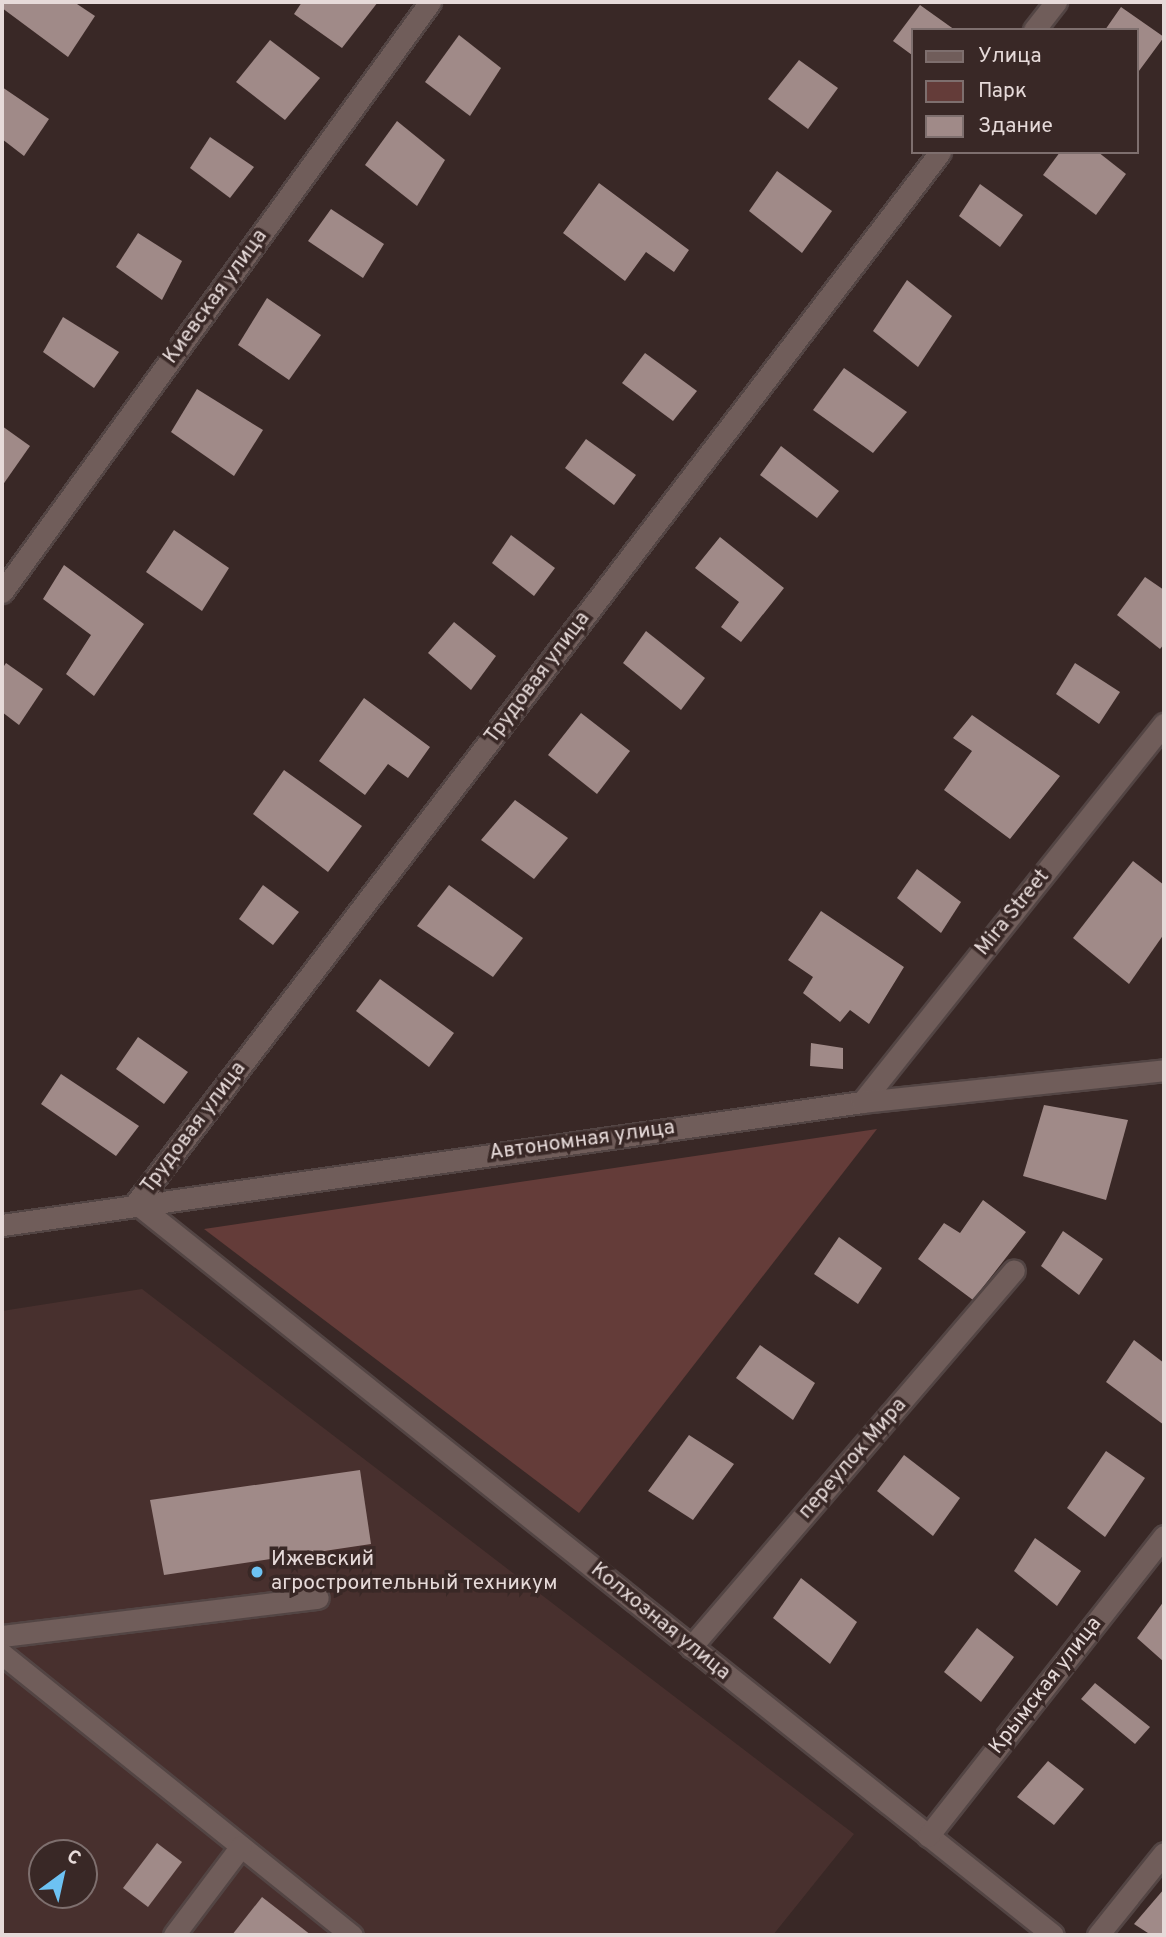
<!DOCTYPE html>
<html>
<head>
<meta charset="utf-8">
<style>
	body { margin:0 }
	#map { position:relative; width:1166px; height:1937px; overflow:hidden; background:#392826; font-family:Overpass,sans-serif }
	div>[style] { position:absolute }
	[style*='--x'] { left:calc(var(--x)*1px); top:calc(var(--y)*1px); width:calc(var(--w)*1px); rotate:calc(var(--a)*1deg) }
	.built>* { inset:0; background:#48302e }
	.green>* { inset:0; background:#643c39 }
	.building>* { inset:0; background:#a08a88 }
	.roads { filter:drop-shadow(2px 0 #534544) drop-shadow(-2px 0 #534544) drop-shadow(0 2px #534544) drop-shadow(0 -2px #534544) }
	.minor>* { height:21px; margin:-10.5px; padding:0 10.5px; transform-origin:10.5px; border-radius:10.5px; background:#705d5a }
	.dots>* { width:19px; height:19px; translate:-50% -50%; box-sizing:border-box; border:4px solid #392826; border-radius:50% }
	span { translate:-50% -50%; white-space:nowrap; text-align:center; line-height:1.15; -webkit-text-stroke:7px #392826; paint-order:stroke }
	.street-label { font-size:21px; color:#e6dad9 }
	.poi-label { font-size:21px; color:#e6dad9 }
	.left { translate:0 -50%; text-align:left }
	.frame { position:absolute; inset:0; border:4px solid #e6dad9; pointer-events:none }
	.legend { position:absolute; left:911px; top:28px; width:228px; height:126px; box-sizing:border-box; background:#392826; border:2px solid #7e6f6e; margin:0; padding:9px 12px; list-style:none; font-size:21px; color:#e6dad9 }
	.legend li { display:flex; align-items:center; gap:14px; height:35px }
	.legend b { width:35px; border:2px solid #7e6f6e }
	.north { position:absolute; left:28px; top:1839px; width:70px; height:70px; box-sizing:border-box; background:#392826; border:2px solid #7e6f6e; border-radius:50%; rotate:33deg; font-size:19px; font-weight:700; line-height:28px; text-align:center; color:#e6dad9 }
	.north::after { content:''; display:block; margin:auto; width:24px; height:32px; background:#6dc2f3; clip-path:polygon(50% 0,100% 100%,50% 72%,0 100%) }
</style>
</head>
<body>
<div id="map">
	<div class="built">
		<div style="clip-path:polygon(evenodd,142px 1289px,854px 1834px,773px 1935px,2px 1935px,2px 1311px,142px 1289px,42px 1853px,84px 1853px,84px 1895px,42px 1895px,42px 1853px)"></div>
	</div>
	<div class="green">
		<div style="clip-path:polygon(877px 1129px,579px 1513px,204px 1229px)"></div>
	</div>
	<div class="building">
		<div style="clip-path:polygon(2px 2px,74px 2px,95px 16px,68px 57px,2px 8px)"></div>
		<div style="clip-path:polygon(302px 2px,378px 2px,342px 48px,294px 14px)"></div>
		<div style="clip-path:polygon(920px 5px,955px 30px,912px 30px,912px 55px,893px 41px)"></div>
		<div style="clip-path:polygon(1121px 7px,1164px 37px,1136px 75px,1136px 30px,1105px 30px)"></div>
		<div style="clip-path:polygon(459px 35px,501px 68px,470px 116px,425px 82px)"></div>
		<div style="clip-path:polygon(270px 40px,320px 78px,285px 120px,236px 82px)"></div>
		<div style="clip-path:polygon(799px 60px,838px 88px,808px 129px,768px 99px)"></div>
		<div style="clip-path:polygon(2px 87px,49px 119px,24px 156px,2px 139px)"></div>
		<div style="clip-path:polygon(397px 121px,445px 160px,417px 206px,365px 165px)"></div>
		<div style="clip-path:polygon(210px 137px,254px 167px,230px 198px,190px 168px)"></div>
		<div style="clip-path:polygon(1060px 152px,1098px 152px,1126px 174px,1096px 215px,1043px 175px)"></div>
		<div style="clip-path:polygon(777px 171px,832px 211px,802px 253px,749px 211px)"></div>
		<div style="clip-path:polygon(599px 183px,689px 250px,674px 272px,646px 252px,625px 281px,563px 233px)"></div>
		<div style="clip-path:polygon(980px 184px,1023px 215px,1000px 247px,959px 216px)"></div>
		<div style="clip-path:polygon(331px 209px,384px 244px,363px 278px,308px 241px)"></div>
		<div style="clip-path:polygon(138px 233px,182px 261px,162px 300px,116px 267px)"></div>
		<div style="clip-path:polygon(907px 280px,952px 316px,918px 367px,873px 331px)"></div>
		<div style="clip-path:polygon(267px 298px,321px 335px,289px 380px,238px 345px)"></div>
		<div style="clip-path:polygon(63px 317px,119px 352px,94px 388px,43px 352px)"></div>
		<div style="clip-path:polygon(645px 353px,697px 391px,673px 421px,622px 383px)"></div>
		<div style="clip-path:polygon(844px 368px,907px 412px,873px 453px,813px 410px)"></div>
		<div style="clip-path:polygon(197px 389px,263px 430px,234px 476px,171px 432px)"></div>
		<div style="clip-path:polygon(2px 426px,30px 446px,2px 486px)"></div>
		<div style="clip-path:polygon(586px 439px,636px 475px,614px 505px,565px 468px)"></div>
		<div style="clip-path:polygon(781px 446px,839px 491px,817px 518px,760px 475px)"></div>
		<div style="clip-path:polygon(174px 530px,229px 568px,202px 611px,146px 572px)"></div>
		<div style="clip-path:polygon(511px 535px,555px 568px,534px 596px,492px 563px)"></div>
		<div style="clip-path:polygon(720px 537px,784px 588px,741px 642px,721px 627px,739px 602px,695px 568px)"></div>
		<div style="clip-path:polygon(64px 565px,144px 624px,94px 696px,66px 674px,91px 635px,43px 599px)"></div>
		<div style="clip-path:polygon(1145px 577px,1164px 590px,1164px 644px,1160px 649px,1117px 615px)"></div>
		<div style="clip-path:polygon(454px 622px,496px 656px,471px 690px,428px 653px)"></div>
		<div style="clip-path:polygon(646px 631px,705px 678px,681px 710px,623px 663px)"></div>
		<div style="clip-path:polygon(6px 663px,43px 689px,19px 725px,2px 712px,2px 669px)"></div>
		<div style="clip-path:polygon(1075px 663px,1120px 692px,1099px 724px,1056px 694px)"></div>
		<div style="clip-path:polygon(364px 698px,430px 747px,408px 778px,388px 764px,365px 795px,319px 761px)"></div>
		<div style="clip-path:polygon(581px 713px,630px 751px,597px 794px,548px 755px)"></div>
		<div style="clip-path:polygon(972px 715px,1060px 776px,1010px 839px,944px 790px,972px 751px,953px 738px)"></div>
		<div style="clip-path:polygon(284px 770px,362px 826px,328px 872px,253px 814px)"></div>
		<div style="clip-path:polygon(515px 800px,568px 838px,534px 879px,481px 840px)"></div>
		<div style="clip-path:polygon(1133px 861px,1164px 885px,1164px 934px,1129px 984px,1073px 938px)"></div>
		<div style="clip-path:polygon(917px 869px,961px 902px,941px 933px,897px 898px)"></div>
		<div style="clip-path:polygon(263px 885px,299px 912px,273px 945px,239px 919px)"></div>
		<div style="clip-path:polygon(449px 885px,523px 938px,493px 977px,417px 926px)"></div>
		<div style="clip-path:polygon(821px 911px,904px 967px,869px 1024px,850px 1010px,840px 1022px,803px 993px,813px 977px,788px 960px)"></div>
		<div style="clip-path:polygon(380px 979px,454px 1033px,429px 1067px,356px 1011px)"></div>
		<div style="clip-path:polygon(138px 1037px,188px 1072px,164px 1104px,116px 1069px)"></div>
		<div style="clip-path:polygon(811px 1043px,843px 1048px,843px 1069px,810px 1066px)"></div>
		<div style="clip-path:polygon(61px 1074px,139px 1126px,116px 1156px,41px 1104px)"></div>
		<div style="clip-path:polygon(1044px 1105px,1128px 1120px,1106px 1200px,1023px 1176px)"></div>
		<div style="clip-path:polygon(983px 1200px,1026px 1232px,973px 1300px,918px 1259px,944px 1223px,960px 1233px)"></div>
		<div style="clip-path:polygon(1063px 1231px,1103px 1259px,1079px 1295px,1041px 1266px)"></div>
		<div style="clip-path:polygon(839px 1237px,882px 1268px,858px 1304px,814px 1274px)"></div>
		<div style="clip-path:polygon(1134px 1340px,1164px 1363px,1164px 1425px,1106px 1382px)"></div>
		<div style="clip-path:polygon(760px 1345px,815px 1383px,793px 1420px,736px 1378px)"></div>
		<div style="clip-path:polygon(689px 1435px,734px 1464px,693px 1520px,648px 1491px)"></div>
		<div style="clip-path:polygon(1106px 1451px,1145px 1478px,1105px 1537px,1067px 1508px)"></div>
		<div style="clip-path:polygon(904px 1455px,960px 1498px,933px 1536px,877px 1491px)"></div>
		<div style="clip-path:polygon(360px 1470px,371px 1544px,164px 1575px,150px 1500px)"></div>
		<div style="clip-path:polygon(1035px 1538px,1081px 1571px,1057px 1606px,1014px 1571px)"></div>
		<div style="clip-path:polygon(801px 1578px,857px 1622px,830px 1664px,773px 1618px)"></div>
		<div style="clip-path:polygon(1164px 1601px,1164px 1662px,1137px 1638px)"></div>
		<div style="clip-path:polygon(977px 1628px,1014px 1657px,981px 1702px,944px 1672px)"></div>
		<div style="clip-path:polygon(1095px 1683px,1150px 1727px,1135px 1744px,1081px 1699px)"></div>
		<div style="clip-path:polygon(1048px 1761px,1084px 1789px,1054px 1825px,1017px 1797px)"></div>
		<div style="clip-path:polygon(157px 1843px,182px 1862px,148px 1907px,123px 1888px)"></div>
		<div style="clip-path:polygon(1164px 1889px,1164px 1935px,1151px 1935px,1134px 1924px)"></div>
		<div style="clip-path:polygon(262px 1897px,311px 1935px,232px 1935px)"></div>
	</div>
	<div class="roads">
		<div class="minor">
			<div style="--x:1034;--y:30;--w:36;--a:-52"></div>
			<div style="--x:2;--y:592;--w:729;--a:-54.04"></div>
			<div style="--x:862;--y:1102;--w:484;--a:-51.4"></div>
			<div style="--x:136;--y:1203;--w:1323;--a:-52.58"></div>
			<div style="--x:136;--y:1203;--w:1173;--a:38.6"></div>
			<div style="--x:2;--y:1225;--w:869;--a:-8.14"></div>
			<div style="--x:862;--y:1102;--w:304;--a:-6"></div>
			<div style="--x:2;--y:1636;--w:318;--a:-6.9"></div>
			<div style="--x:691;--y:1647;--w:496;--a:-49.4"></div>
			<div style="--x:2;--y:1654;--w:449;--a:38.8"></div>
			<div style="--x:928;--y:1836;--w:382;--a:-51.8"></div>
			<div style="--x:174;--y:1935;--w:111;--a:-53"></div>
			<div style="--x:1098;--y:1935;--w:105;--a:-51.2"></div>
		</div>
	</div>
	<div class="dots">
		<div style="left:257px;top:1572px;background:#6dc2f3"></div>
	</div>
	<div class="street-label">
		<span style="left:216px;top:297px;rotate:-54deg">Киевская улица</span>
		<span style="left:538px;top:678px;rotate:-53deg">Трудовая улица</span>
		<span style="left:1013px;top:913px;rotate:-51deg">Mira Street</span>
		<span style="left:194px;top:1128px;rotate:-53deg">Трудовая улица</span>
		<span style="left:582px;top:1141px;rotate:-8deg">Автономная улица</span>
		<span style="left:853px;top:1459px;rotate:-49deg">переулок Мира</span>
		<span style="left:660px;top:1622px;rotate:39deg">Колхозная улица</span>
		<span style="left:1046px;top:1686px;rotate:-52deg">Крымская улица</span>
	</div>
	<div class="poi-label">
		<span class="left" style="left:271px;top:1572px">Ижевский<br>агростроительный техникум</span>
	</div>
	<div class="frame"></div>
	<ul class="legend">
	<li><b style="height:9px;background:#705d5a"></b>Улица</li>
	<li><b style="height:19px;background:#643c39"></b>Парк</li>
	<li><b style="height:19px;background:#a08a88"></b>Здание</li>
	</ul>
	<div class="north">С</div>
</div>
</body>
</html>
